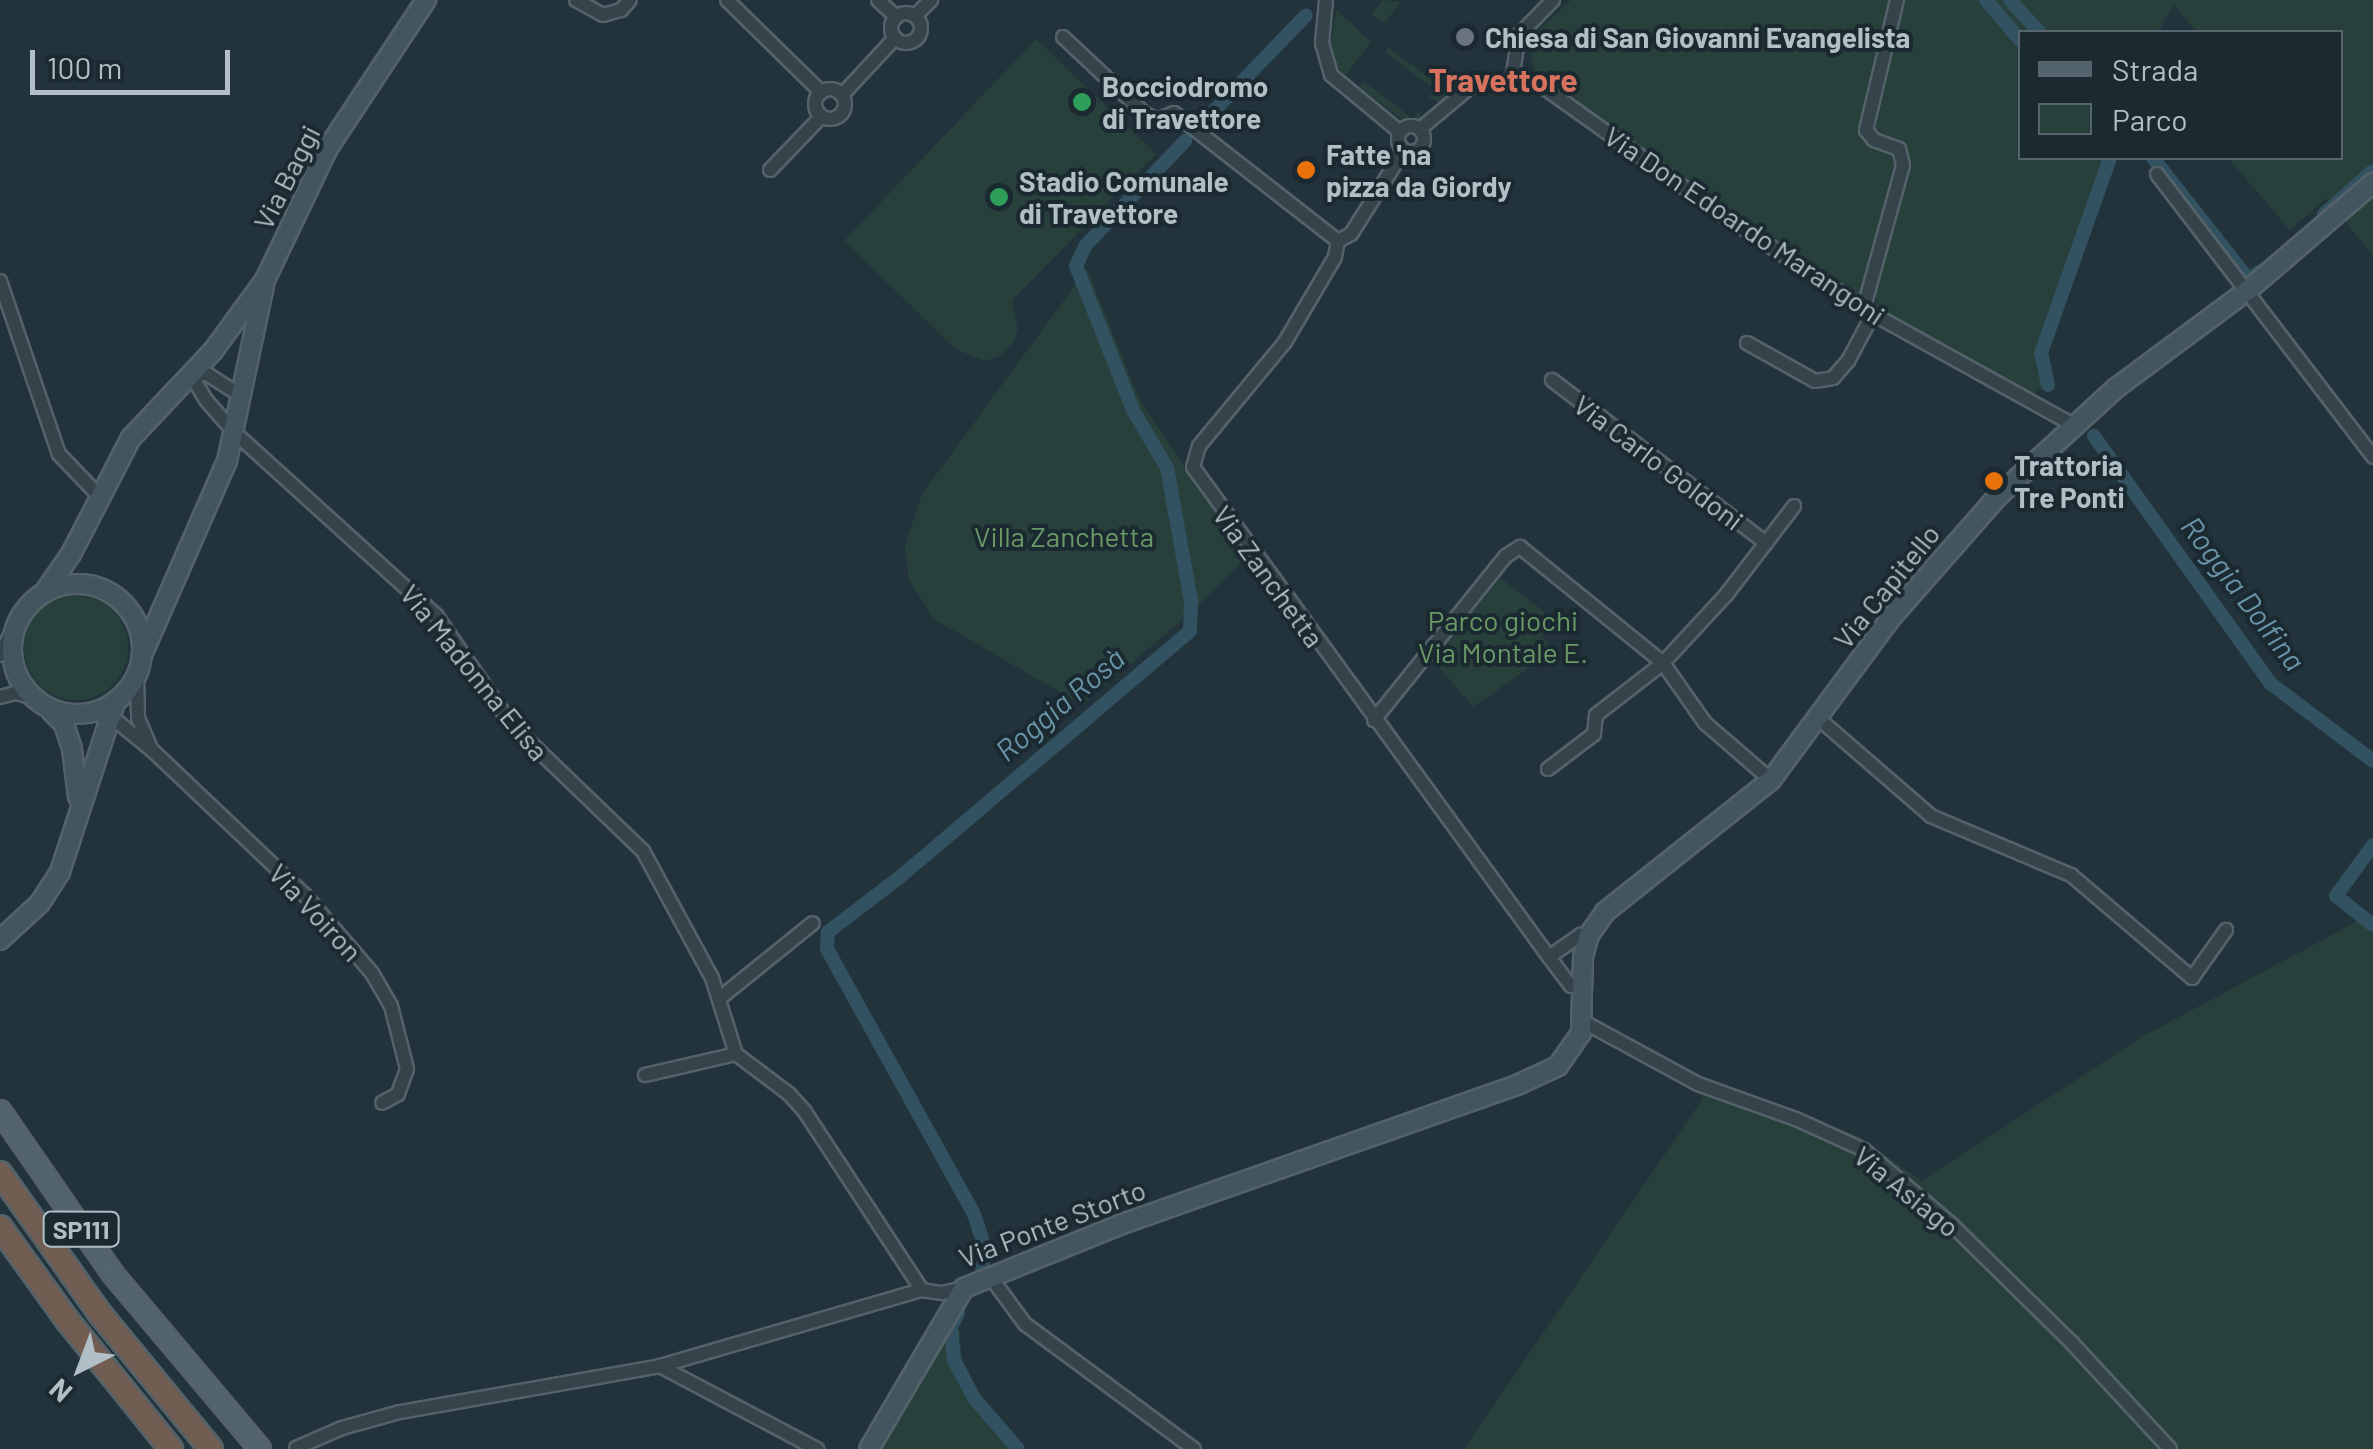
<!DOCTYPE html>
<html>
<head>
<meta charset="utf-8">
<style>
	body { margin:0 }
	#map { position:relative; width:2373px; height:1449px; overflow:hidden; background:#22333b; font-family:Barlow,sans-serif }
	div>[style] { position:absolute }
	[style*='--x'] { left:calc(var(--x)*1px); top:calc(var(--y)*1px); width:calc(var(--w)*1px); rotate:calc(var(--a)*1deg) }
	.green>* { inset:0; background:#27403b }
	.round { border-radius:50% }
	.canal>* { height:14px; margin:-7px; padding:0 7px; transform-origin:7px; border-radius:7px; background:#335261 }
	.roads { filter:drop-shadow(2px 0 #546269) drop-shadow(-2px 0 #546269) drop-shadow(0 2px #546269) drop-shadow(0 -2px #546269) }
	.street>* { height:12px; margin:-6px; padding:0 6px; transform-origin:6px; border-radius:6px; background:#35444b }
	.street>.ring { margin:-6px; padding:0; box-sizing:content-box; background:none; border:12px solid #35444b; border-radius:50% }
	.secondary>* { height:18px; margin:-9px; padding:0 9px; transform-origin:9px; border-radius:9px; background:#43555f }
	.secondary>.ring { margin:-9px; padding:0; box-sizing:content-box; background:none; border:18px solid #43555f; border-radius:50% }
	.primary>* { height:20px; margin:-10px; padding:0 10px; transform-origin:10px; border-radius:10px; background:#53646c }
	.highway>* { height:22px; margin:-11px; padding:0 11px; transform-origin:11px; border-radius:11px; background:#725d52 }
	.dots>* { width:28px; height:28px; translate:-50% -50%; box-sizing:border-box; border:5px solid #1b2930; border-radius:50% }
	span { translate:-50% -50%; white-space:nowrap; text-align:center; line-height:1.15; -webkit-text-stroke:8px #1b2930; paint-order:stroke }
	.shield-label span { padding:2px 8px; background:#1b2930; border:2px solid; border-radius:8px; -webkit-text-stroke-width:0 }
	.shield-label { font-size:25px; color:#b1bfc7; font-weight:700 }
	.poi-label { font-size:28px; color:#b1bfc7; font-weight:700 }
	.left { translate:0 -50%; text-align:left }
	.street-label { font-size:28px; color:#b1bfc7 }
	.park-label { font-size:28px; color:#699967 }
	.water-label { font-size:30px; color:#6994a7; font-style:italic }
	.quarter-label { font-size:32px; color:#d6725d; font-weight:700 }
	.legend { position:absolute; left:2018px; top:30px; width:325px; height:130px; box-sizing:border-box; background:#1b2930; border:2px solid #57656c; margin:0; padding:12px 18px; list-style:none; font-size:30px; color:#b1bfc7 }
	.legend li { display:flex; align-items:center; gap:20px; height:50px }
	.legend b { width:50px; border:2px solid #57656c }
	.north { position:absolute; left:30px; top:1319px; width:100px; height:100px; -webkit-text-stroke:8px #1b2930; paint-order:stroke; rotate:222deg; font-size:28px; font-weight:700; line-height:40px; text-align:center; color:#b1bfc7 }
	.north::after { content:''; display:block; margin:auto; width:35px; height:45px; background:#b1bfc7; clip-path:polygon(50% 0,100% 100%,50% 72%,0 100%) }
	.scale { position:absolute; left:30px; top:50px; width:200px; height:45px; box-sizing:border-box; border:5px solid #b1bfc7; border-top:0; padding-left:12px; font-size:30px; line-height:35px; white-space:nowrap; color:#b1bfc7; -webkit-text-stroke:8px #1b2930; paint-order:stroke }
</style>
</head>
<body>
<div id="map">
	<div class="green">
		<div style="clip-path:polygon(1383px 0,1401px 2px,1384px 24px,1371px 14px)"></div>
		<div style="clip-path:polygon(1571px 0,2373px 0,2373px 256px,2326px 198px,2290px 230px,2228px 158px,2340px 158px,2340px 32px,2197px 32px,2174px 5px,2158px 32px,2020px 32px,2020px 158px,2107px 158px,2108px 169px,2036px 367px,2044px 387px,2027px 398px,1882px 317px,1875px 307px,1878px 276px,1911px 161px,1897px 158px,1861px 291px,1854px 299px,1552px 93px,1535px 73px,1530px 52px,1538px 31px)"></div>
		<div style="clip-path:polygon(1336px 9px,1371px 42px,1345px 76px,1337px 67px,1331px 43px)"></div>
		<div style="clip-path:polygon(1036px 39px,1156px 154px,1012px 300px,1018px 329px,1013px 343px,1002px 355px,985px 361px,957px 350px,844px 241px)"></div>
		<div style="clip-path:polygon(1388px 47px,1449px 93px,1440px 102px,1429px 98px,1435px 90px,1385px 52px)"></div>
		<div style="clip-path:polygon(1363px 81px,1413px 119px,1419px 112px,1423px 119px,1418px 123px,1403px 120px,1359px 87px)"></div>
		<div style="clip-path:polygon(1087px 269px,1140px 401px,1246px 557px,1193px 611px,1082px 705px,934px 619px,909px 580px,905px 546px,922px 494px)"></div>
		<div style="clip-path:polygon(1500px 578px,1559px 623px,1542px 636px,1554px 651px,1473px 707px,1434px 661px)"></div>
		<div class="round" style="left:24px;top:596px;width:104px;height:104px"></div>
		<div style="clip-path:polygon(2367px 916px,2373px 920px,2373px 1449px,1464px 1449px,1699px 1104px,1710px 1079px,1858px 1136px,1922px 1181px,2140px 1038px)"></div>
		<div style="clip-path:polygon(959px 1329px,964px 1373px,1023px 1449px,878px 1449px,941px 1330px)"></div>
	</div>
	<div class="canal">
		<div style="--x:1986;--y:0;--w:52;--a:49.6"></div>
		<div style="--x:2010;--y:0;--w:43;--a:47.8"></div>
		<div style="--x:1208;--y:117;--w:141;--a:-46.1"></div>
		<div style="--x:2153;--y:158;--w:155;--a:51.8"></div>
		<div style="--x:2249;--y:280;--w:13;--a:-39"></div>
		<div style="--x:2324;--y:214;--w:65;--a:-41.3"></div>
		<div style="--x:2048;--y:385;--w:33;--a:-102"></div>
		<div style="--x:2041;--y:353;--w:207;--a:-70.5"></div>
		<div style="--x:2094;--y:436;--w:303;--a:54.5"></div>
		<div style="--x:2270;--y:683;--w:129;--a:37.1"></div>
		<div style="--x:2373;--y:845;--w:63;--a:126"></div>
		<div style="--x:2336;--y:896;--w:47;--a:38.1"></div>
		<div style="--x:982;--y:1268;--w:17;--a:-77"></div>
		<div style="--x:986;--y:1251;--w:39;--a:-108"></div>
		<div style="--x:974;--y:1214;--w:303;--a:-119"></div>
		<div style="--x:827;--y:949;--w:17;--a:-87"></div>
		<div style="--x:828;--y:932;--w:91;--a:-37.4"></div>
		<div style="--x:900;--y:877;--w:380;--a:-40.3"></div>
		<div style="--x:1190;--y:631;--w:30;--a:-88"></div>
		<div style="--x:1191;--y:601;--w:135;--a:-100.2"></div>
		<div style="--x:1167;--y:468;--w:67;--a:-120.4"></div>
		<div style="--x:1133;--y:410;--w:155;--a:-111.6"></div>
		<div style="--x:1076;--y:266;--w:23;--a:-65"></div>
		<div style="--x:1086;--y:245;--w:144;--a:-46.4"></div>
		<div style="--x:958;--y:1313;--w:16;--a:117"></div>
		<div style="--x:951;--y:1327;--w:33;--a:85"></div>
		<div style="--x:954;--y:1360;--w:43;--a:62.2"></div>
		<div style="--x:974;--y:1398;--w:67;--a:49.2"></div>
	</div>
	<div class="roads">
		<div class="street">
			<div style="--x:576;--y:0;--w:31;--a:29"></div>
			<div style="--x:603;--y:15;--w:19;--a:-16"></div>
			<div style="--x:621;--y:10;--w:13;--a:-48"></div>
			<div style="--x:727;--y:0;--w:132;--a:44.4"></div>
			<div style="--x:878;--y:0;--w:25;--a:43"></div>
			<div style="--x:1326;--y:0;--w:43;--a:95.3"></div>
			<div style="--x:1322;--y:43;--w:33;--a:74"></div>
			<div style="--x:1331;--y:75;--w:89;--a:39.6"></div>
			<div class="ring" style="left:891px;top:13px;width:18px;height:18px"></div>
			<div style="--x:915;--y:16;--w:23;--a:-45"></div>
			<div style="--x:1063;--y:37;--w:112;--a:43.2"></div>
			<div style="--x:1145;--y:114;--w:14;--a:25"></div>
			<div style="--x:1158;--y:120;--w:17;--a:-24"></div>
			<div style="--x:1174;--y:113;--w:208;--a:38"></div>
			<div style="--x:1512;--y:79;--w:45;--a:-81"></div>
			<div style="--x:1519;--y:35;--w:49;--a:-45.8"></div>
			<div class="ring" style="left:815px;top:89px;width:18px;height:18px"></div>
			<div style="--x:842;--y:95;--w:78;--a:-47.1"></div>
			<div class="ring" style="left:1398px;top:126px;width:14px;height:14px"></div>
			<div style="--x:1420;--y:129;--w:64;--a:-39.9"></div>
			<div style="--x:1469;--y:88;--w:16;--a:-18"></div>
			<div style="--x:1484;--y:83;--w:28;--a:-8"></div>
			<div style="--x:1512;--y:79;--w:35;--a:16"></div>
			<div style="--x:1546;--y:89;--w:215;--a:35.5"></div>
			<div style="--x:1721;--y:214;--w:182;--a:33.3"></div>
			<div style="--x:1873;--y:314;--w:229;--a:29"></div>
			<div style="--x:1404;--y:150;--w:99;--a:122.2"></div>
			<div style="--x:1351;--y:234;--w:15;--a:152"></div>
			<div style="--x:1338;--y:241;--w:16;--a:101"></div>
			<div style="--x:1335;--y:257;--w:99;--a:120.5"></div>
			<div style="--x:1285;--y:342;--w:135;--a:129.6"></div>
			<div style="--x:1199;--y:446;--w:22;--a:106"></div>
			<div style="--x:1193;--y:467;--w:606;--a:54"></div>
			<div style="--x:1549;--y:957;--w:36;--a:53"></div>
			<div style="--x:1571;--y:986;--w:9;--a:6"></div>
			<div style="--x:770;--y:170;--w:74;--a:-46.1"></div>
			<div style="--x:2157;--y:174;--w:356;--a:52.6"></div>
			<div style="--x:0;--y:281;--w:183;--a:71.2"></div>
			<div style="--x:59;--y:454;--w:58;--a:46.4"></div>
			<div style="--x:1864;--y:307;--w:147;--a:-74.6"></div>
			<div style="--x:1903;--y:165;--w:16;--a:-104"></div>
			<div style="--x:1899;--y:149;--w:27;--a:-160"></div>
			<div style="--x:1874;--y:140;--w:13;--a:-129"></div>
			<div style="--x:1866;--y:130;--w:134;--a:-76.6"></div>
			<div style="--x:1747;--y:343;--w:78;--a:29.2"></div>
			<div style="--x:1815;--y:381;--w:18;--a:-9"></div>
			<div style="--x:1833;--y:378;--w:23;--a:-49"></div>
			<div style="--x:1848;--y:361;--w:53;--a:-62"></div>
			<div style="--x:1552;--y:380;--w:269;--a:37.3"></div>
			<div style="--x:243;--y:397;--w:43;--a:-147.4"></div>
			<div style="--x:207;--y:374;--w:16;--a:176"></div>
			<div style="--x:191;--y:375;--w:29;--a:59"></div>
			<div style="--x:206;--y:400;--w:43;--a:48.8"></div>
			<div style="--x:234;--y:432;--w:273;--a:42.2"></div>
			<div style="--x:436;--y:615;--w:132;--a:55.5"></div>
			<div style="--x:511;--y:724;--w:183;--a:43.9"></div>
			<div style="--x:643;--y:851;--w:145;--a:61.5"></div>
			<div style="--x:712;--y:978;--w:80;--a:72.5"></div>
			<div style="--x:736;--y:1054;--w:66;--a:37"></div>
			<div style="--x:789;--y:1094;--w:24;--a:48"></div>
			<div style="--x:805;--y:1112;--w:213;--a:56.7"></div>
			<div style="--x:0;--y:655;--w:33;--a:-63"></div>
			<div style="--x:137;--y:673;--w:45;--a:88.7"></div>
			<div style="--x:138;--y:718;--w:33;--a:67"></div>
			<div style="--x:0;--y:697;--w:16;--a:-15"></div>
			<div style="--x:15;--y:693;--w:17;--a:13"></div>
			<div style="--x:94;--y:712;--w:27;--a:24"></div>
			<div style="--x:119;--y:723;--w:43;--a:39.3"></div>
			<div style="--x:152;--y:750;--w:209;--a:43.5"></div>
			<div style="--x:304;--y:894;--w:104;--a:49.3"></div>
			<div style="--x:372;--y:973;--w:38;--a:60"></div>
			<div style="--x:391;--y:1006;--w:65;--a:75.7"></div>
			<div style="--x:407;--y:1069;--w:27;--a:110"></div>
			<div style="--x:398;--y:1094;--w:18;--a:151"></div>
			<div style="--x:1819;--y:719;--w:148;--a:40.9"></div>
			<div style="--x:1931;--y:816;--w:152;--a:22.9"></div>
			<div style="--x:2071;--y:875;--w:159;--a:40.4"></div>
			<div style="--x:2192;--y:978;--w:59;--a:-54.7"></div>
			<div style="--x:1374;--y:720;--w:211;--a:-51.2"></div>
			<div style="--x:1506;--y:556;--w:17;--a:-33"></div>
			<div style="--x:1520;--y:547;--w:184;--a:39"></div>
			<div style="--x:1663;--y:663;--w:73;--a:55"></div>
			<div style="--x:1705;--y:723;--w:87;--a:40.8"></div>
			<div style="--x:1548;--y:769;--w:58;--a:-37.3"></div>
			<div style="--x:1594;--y:734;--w:19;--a:-84"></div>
			<div style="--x:1596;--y:715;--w:85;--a:-37.8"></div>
			<div style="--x:1663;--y:663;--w:93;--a:-47.2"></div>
			<div style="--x:1726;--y:595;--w:112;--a:-52.6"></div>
			<div style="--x:1549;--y:957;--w:39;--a:-35"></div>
			<div style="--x:1581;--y:935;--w:8;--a:0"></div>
			<div style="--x:720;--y:998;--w:119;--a:-38.9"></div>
			<div style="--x:1582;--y:1021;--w:132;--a:28.5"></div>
			<div style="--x:1698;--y:1084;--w:104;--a:19.7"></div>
			<div style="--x:1796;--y:1119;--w:75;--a:24.5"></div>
			<div style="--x:1864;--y:1150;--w:116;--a:40.4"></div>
			<div style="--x:1952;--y:1225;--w:168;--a:44.5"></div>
			<div style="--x:2072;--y:1343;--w:144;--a:47.2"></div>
			<div style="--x:645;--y:1075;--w:93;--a:-13"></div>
			<div style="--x:989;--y:1275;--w:61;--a:53.7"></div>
			<div style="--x:1025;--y:1324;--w:210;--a:36.5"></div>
			<div style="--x:660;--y:1366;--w:178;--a:27.9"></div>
			<div style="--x:296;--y:1448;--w:50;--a:-23.5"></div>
			<div style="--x:342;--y:1428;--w:60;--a:-15.4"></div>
			<div style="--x:400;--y:1412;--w:264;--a:-10"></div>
			<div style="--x:660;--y:1366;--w:273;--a:-16.2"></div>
			<div style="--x:922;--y:1290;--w:20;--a:9"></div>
			<div style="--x:942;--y:1293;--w:23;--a:-13"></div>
		</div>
		<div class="secondary">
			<div class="ring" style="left:12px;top:584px;width:112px;height:112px"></div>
			<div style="--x:46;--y:590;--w:44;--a:-55.2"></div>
			<div style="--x:71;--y:554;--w:131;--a:-62.7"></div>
			<div style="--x:131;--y:438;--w:120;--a:-46.7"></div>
			<div style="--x:213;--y:351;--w:88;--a:-53.8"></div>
			<div style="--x:265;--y:280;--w:146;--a:-64.5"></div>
			<div style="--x:328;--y:148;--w:178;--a:-56.5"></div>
			<div style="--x:143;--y:653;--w:210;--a:-66.4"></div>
			<div style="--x:227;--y:461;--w:179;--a:-78.1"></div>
			<div style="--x:51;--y:711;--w:18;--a:45"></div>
			<div style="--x:64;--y:724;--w:26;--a:72"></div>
			<div style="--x:72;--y:749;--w:48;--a:82.9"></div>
			<div style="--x:0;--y:940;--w:54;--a:-42.8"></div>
			<div style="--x:40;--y:903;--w:37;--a:-57"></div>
			<div style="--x:60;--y:872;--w:178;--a:-72"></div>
			<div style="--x:869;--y:1449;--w:187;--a:-59.5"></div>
			<div style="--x:964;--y:1288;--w:174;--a:-22"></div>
			<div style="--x:1125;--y:1223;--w:418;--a:-19.4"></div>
			<div style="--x:1519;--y:1084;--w:43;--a:-24.8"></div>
			<div style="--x:1558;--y:1066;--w:40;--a:-55.1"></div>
			<div style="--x:1581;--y:1033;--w:76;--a:-88.5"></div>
			<div style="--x:1583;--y:957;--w:23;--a:-75"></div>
			<div style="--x:1589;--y:935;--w:28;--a:-55"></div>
			<div style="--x:1605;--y:912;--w:212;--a:-38.5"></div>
			<div style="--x:1771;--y:780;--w:200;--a:-53.5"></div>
			<div style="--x:1890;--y:619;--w:162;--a:-48.7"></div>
			<div style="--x:1997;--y:497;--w:161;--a:-42.5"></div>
			<div style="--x:2116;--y:388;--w:164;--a:-36.6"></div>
			<div style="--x:2248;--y:290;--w:165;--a:-40.6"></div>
		</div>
		<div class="primary">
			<div style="--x:0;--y:1111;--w:197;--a:55.3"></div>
			<div style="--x:112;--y:1273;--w:230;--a:49.9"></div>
		</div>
		<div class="highway">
			<div style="--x:0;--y:1173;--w:174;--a:54.6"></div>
			<div style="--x:101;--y:1315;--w:173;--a:50.6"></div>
			<div style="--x:0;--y:1227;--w:115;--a:54.2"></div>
			<div style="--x:67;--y:1320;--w:166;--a:51.1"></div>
		</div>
	</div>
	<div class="dots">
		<div style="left:1465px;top:37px;background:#6b7280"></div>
		<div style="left:1082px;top:102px;background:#2e9e5b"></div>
		<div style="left:1306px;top:170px;background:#e8710a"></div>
		<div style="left:999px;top:197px;background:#2e9e5b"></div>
		<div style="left:1994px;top:481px;background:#e8710a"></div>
	</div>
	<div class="shield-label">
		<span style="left:81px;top:1229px">SP111</span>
	</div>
	<div class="poi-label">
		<span class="left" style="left:1485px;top:37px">Chiesa di San Giovanni Evangelista</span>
		<span class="left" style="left:1102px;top:102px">Bocciodromo<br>di Travettore</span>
		<span class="left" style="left:1326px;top:170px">Fatte 'na<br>pizza da Giordy</span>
		<span class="left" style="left:1019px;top:197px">Stadio Comunale<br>di Travettore</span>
		<span class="left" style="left:2014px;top:481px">Trattoria<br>Tre Ponti</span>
	</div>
	<div class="street-label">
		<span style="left:286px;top:177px;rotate:-63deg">Via Baggi</span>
		<span style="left:1745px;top:225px;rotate:34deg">Via Don Edoardo Marangoni</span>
		<span style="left:1659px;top:462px;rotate:37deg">Via Carlo Goldoni</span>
		<span style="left:1269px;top:576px;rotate:54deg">Via Zanchetta</span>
		<span style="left:1886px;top:586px;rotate:-51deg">Via Capitello</span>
		<span style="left:475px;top:672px;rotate:51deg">Via Madonna Elisa</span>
		<span style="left:316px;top:912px;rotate:47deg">Via Voiron</span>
		<span style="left:1907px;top:1191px;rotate:39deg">Via Asiago</span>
		<span style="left:1052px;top:1223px;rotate:-21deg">Via Ponte Storto</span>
	</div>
	<div class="park-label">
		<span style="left:1064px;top:536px">Villa Zanchetta</span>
		<span style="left:1503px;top:636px">Parco giochi<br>Via Montale E.</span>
	</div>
	<div class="water-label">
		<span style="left:2244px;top:593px;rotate:53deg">Roggia Dolfina</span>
		<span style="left:1059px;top:704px;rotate:-40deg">Roggia Rosà</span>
	</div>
	<div class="quarter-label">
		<span style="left:1503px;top:79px">Travettore</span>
	</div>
	<ul class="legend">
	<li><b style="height:12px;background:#53646c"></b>Strada</li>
	<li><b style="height:28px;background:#27403b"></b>Parco</li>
	</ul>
	<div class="north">N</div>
	<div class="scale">100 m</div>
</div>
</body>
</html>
